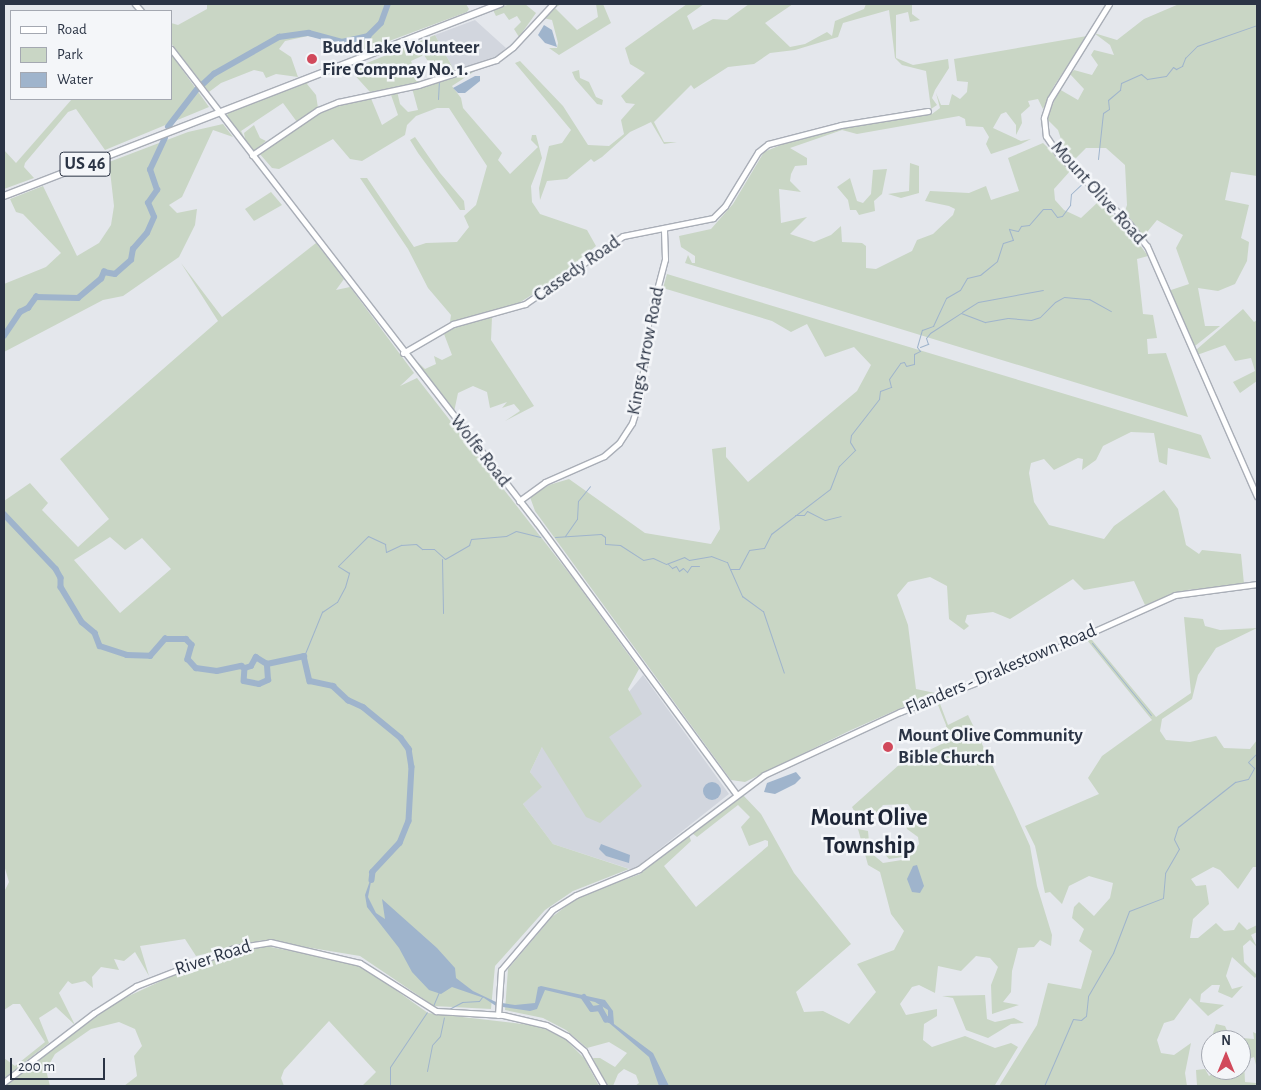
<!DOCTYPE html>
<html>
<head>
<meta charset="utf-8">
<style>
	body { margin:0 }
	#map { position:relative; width:1261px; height:1090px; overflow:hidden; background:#e4e7ec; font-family:"Alegreya Sans",sans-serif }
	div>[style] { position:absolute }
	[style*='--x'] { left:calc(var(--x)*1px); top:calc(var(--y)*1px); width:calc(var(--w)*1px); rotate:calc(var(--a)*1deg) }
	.built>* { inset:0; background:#d2d6de }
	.green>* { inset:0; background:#c9d6c5 }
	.water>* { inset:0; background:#9fb4cc }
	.round { border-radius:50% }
	.stream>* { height:1px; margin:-0.5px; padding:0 0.5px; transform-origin:0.5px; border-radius:0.5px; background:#9fb4cc }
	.river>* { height:5.5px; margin:-2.75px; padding:0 2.75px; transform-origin:2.75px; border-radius:2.75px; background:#9fb4cc }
	.roads { filter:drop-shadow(1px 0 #a9aeb7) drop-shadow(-1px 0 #a9aeb7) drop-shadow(0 1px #a9aeb7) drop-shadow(0 -1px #a9aeb7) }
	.secondary>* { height:5px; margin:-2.5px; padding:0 2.5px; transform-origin:2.5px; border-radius:2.5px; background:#fff }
	.primary>* { height:5.5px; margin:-2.75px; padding:0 2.75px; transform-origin:2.75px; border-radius:2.75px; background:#fff }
	.dots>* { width:14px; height:14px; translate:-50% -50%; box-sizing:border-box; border:2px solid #f4f6f9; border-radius:50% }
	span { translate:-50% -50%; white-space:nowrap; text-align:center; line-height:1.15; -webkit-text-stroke:5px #f4f6f9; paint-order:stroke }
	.shield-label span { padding:1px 4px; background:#f4f6f9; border:1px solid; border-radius:4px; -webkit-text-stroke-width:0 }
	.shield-label { font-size:18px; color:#2b3445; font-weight:700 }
	.poi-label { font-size:19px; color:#2b3445; font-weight:700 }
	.left { translate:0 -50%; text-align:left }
	.street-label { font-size:19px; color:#2b3445 }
	.district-label { font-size:24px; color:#1d2536; font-weight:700 }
	.frame { position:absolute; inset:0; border:5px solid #2b3445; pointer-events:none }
	.legend { position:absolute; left:10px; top:10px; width:162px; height:90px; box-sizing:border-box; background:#f4f6f9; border:1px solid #a4a8b1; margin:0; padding:6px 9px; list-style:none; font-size:15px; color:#2b3445 }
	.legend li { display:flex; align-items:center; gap:10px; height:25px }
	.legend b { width:25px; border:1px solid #a4a8b1 }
	.north { position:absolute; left:1201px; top:1030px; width:50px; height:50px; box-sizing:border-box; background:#f4f6f9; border:1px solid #a4a8b1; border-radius:50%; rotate:0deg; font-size:14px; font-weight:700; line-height:20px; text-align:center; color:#2b3445 }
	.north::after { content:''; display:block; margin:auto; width:18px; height:22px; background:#d1495b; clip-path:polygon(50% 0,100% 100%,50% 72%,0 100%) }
	.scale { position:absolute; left:10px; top:1058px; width:95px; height:22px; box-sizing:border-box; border:2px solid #2b3445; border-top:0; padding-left:6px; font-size:15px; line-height:18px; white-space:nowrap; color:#2b3445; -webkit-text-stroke:4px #f4f6f9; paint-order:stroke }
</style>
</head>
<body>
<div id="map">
	<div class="built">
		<div style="clip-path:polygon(475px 20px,506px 48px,497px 56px,455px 72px,435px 35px)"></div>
		<div style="clip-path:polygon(643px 675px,729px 794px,633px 870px,553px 844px,523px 804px,541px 787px,530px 772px,542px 747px,628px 693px)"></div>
	</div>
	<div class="green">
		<div style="clip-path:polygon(207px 4px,466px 4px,469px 9px,467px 12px,365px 50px,354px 44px,308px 36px,285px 41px,279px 49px,291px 57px,298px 77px,276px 74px,266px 78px,263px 72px,254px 70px,221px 83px,209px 92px,171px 43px,171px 23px,178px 25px,207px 9px)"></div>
		<div style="clip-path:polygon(510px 4px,525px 4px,536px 13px,519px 37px,514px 29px,521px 22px,517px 16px,509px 20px,504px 13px,496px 16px,493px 10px)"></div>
		<div style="clip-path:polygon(556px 4px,561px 4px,555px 8px,577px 30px,598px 17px,596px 4px,603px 4px,611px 23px,559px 55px,549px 48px,557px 48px,558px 43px,552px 20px,543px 18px)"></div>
		<div style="clip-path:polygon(687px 4px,704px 4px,687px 16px,693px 30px,713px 19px,727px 20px,749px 4px,793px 4px,765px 23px,790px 47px,805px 44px,827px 32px,832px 36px,835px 21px,864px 9px,866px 4px,912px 4px,912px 14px,920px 20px,910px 22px,908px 12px,896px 15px,896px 58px,913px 65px,948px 59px,949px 68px,935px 90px,932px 98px,937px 105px,931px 109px,926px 71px,902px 65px,895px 58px,889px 10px,843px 23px,838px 37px,795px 50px,770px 53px,754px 64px,728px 67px,694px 89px,691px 85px,654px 122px,664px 142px,677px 142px,664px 144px,651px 122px,645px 125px,630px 132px,602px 157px,594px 162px,591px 159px,567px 179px,547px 181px,540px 200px,539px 188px,549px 146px,562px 143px,571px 130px,515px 63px,520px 61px,563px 106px,588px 145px,609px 146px,624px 134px,621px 120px,635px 104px,626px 103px,621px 96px,645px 73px,630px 64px,625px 48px)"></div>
		<div style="clip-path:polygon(1179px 4px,1257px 4px,1257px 176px,1231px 172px,1225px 200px,1249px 205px,1241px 238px,1249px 242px,1247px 261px,1235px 284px,1218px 291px,1198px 288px,1205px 326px,1220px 326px,1195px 346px,1168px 291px,1189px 284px,1176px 248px,1183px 235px,1157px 220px,1143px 237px,1124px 214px,1127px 205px,1125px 165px,1106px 148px,1086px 148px,1075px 159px,1063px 145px,1058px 130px,1047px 119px,1059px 89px,1078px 100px,1084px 89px,1070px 74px,1074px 70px,1092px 75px,1098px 65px,1091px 55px,1094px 50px,1114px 55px,1110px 45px,1094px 33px,1117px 40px,1144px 19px)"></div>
		<div style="clip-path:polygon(435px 35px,455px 72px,438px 77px,424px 55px,411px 61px,419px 83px,370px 92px,350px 70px)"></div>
		<div style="clip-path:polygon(1087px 36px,1054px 86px,1043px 109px,1038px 99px,1028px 101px,1030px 106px,1021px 114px,1022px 123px,1016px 135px,1016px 125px,1006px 112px,1001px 114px,993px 128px,1021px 141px,1031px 139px,1021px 144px,991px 154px,986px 144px,989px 137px,983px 127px,966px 126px,965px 119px,959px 116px,857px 134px,842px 130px,790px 148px,807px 158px,807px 165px,795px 166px,791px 174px,790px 181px,801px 192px,779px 189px,781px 223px,807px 217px,790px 234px,814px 242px,831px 235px,841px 226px,842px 242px,862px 243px,866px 246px,866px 268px,876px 269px,912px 251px,917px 240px,933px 234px,953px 215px,955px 209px,949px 206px,925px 201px,930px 191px,969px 193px,986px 186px,991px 200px,1019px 191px,1008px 158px,1043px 143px,1071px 170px,1054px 189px,1055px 200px,1064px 210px,1081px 218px,1098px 202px,1126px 226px,1148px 256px,1137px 259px,1143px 314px,1153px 315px,1157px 338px,1147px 339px,1148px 354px,1166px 353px,1188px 417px,685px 263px,688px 255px,692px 263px,695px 263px,695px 256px,681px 247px,679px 236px,711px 229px,733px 204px,764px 152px,788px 142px,842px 128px,932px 114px,940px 108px,936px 93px,941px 105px,949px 105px,952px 94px,960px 99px,967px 92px,968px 82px,957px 81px,954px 59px)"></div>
		<div style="clip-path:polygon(171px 54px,209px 107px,105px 150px,76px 109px,68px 112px,25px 163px,24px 167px,34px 178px,4px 189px,4px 150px,16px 163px,72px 99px,171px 99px)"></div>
		<div style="clip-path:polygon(481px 67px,452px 86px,461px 98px,463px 108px,502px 153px,498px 160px,510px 174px,538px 147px,531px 140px,532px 135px,536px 135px,542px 158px,531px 186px,532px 202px,540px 214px,587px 230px,596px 246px,552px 282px,519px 303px,450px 322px,451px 315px,428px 288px,408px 249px,360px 178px,367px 178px,414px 247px,426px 243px,457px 242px,469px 227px,464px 216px,476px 205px,487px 166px,449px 108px,437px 108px,416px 116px,407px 125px,405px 135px,362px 161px,350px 159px,333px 139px,279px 169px,272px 168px,259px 153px,320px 112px,370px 96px,382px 125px,398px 115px,390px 92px,397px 91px,400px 104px,408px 112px,418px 110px,412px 88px)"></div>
		<div style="clip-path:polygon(579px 70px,580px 78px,589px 82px,596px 97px,603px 100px,602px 105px,597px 104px,575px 79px,572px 72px)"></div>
		<div style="clip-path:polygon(310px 81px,307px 84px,316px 95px,318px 108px,297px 122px,283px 103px,241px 131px,245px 139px,244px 133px,254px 125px,260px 138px,266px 141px,254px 151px,226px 117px,229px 112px)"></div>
		<div style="clip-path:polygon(223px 124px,233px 137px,213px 130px,182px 197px,169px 205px,177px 213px,197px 209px,195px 225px,179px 257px,123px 296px,103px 300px,4px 352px,4px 284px,46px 267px,61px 253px,23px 214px,16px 212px,10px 199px,43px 186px,77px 256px,99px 243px,111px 225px,114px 206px,109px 162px,188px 132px)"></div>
		<div style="clip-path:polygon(415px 137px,440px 173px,464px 201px,465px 210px,460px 210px,418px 153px,410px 140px)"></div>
		<div style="clip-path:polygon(910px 163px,919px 166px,919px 193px,901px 198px,888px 194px,909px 191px)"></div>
		<div style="clip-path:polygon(887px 169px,882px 194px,874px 201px,875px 211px,859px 215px,856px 210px,850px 210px,848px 200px,837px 187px,850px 178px,857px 201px,863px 203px,871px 194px,873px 170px)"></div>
		<div style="clip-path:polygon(271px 192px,282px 205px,254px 221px,245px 209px)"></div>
		<div style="clip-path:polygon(evenodd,316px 243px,344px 279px,336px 290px,350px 287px,414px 373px,400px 386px,417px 378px,572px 577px,639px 669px,628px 689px,642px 714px,609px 737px,642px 786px,600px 823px,586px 817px,542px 747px,530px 772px,542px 787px,523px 804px,553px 844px,629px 869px,573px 891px,545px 910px,495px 966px,491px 1009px,434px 1006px,360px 956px,263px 940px,196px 956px,185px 939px,140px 946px,149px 976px,135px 952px,124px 961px,114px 959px,119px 970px,101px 967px,92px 977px,93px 988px,85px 981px,72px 984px,68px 981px,59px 993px,75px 1025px,56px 1007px,39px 1018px,49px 1043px,4px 1078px,4px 1058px,15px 1066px,45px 1042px,20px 1004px,13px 1004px,4px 1010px,4px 892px,9px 882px,4px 865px,4px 501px,30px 483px,48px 503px,42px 510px,78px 547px,109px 519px,60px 459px,218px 321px,181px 263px,222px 317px,316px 243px,110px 537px,125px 550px,142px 538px,171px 569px,120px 613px,74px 560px,110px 537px)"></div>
		<div style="clip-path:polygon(667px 274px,1201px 435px,1211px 459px,1168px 448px,1167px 465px,1159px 462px,1154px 433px,1131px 432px,1103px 446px,1096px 460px,1082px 470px,1083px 459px,1078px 458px,1054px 470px,1044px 459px,1031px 463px,1029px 473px,1034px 502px,1049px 525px,1104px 539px,1114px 526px,1164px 490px,1178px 509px,1186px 545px,1199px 554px,1202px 550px,1241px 554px,1244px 584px,1187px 590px,1145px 605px,1134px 581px,1084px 590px,1073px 579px,1010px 619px,993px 612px,967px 615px,965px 622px,969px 626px,964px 630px,949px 619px,947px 586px,930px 577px,908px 582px,897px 595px,908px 625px,916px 689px,935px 693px,851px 730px,745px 782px,731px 780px,535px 511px,530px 497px,549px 485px,569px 479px,645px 533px,711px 544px,720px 529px,712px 449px,726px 447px,726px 457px,748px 482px,857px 391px,871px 365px,854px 347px,825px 357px,807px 324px,791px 332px,772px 321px,663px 288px)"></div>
		<div style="clip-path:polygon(1243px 309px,1254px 322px,1257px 320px,1257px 381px,1240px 393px,1233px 382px,1255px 371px,1251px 358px,1235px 361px,1225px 345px,1197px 355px,1196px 350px)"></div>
		<div style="clip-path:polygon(492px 317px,491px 340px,534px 406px,505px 421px,520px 411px,514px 404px,502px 408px,507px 402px,490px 408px,487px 392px,473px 386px,458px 393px,454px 412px,409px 354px,425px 369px,436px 364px,434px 356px,442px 360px,452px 355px,444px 334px,411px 349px,459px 324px)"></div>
		<div style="clip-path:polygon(1184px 617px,1203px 619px,1205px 626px,1220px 630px,1257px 628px,1216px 648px,1198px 675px,1192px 699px,1162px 719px,1160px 731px,1166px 740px,1190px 742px,1216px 736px,1224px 748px,1250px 749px,1257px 740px,1257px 867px,1253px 867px,1238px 889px,1220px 870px,1213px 867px,1191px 879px,1196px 886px,1206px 885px,1209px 904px,1193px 919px,1190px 938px,1198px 938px,1216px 923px,1224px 931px,1234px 930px,1239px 922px,1247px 930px,1257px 925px,1257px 932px,1251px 935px,1257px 947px,1250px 940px,1243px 946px,1244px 962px,1257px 975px,1255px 978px,1232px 957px,1226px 976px,1232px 989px,1243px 986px,1232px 998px,1218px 992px,1220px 985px,1212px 985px,1201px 994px,1200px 1002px,1224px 1005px,1208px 1016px,1190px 998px,1174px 1020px,1164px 1023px,1157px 1040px,1161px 1053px,1174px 1055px,1191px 1043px,1185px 1073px,1187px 1086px,999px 1086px,1037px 1025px,1048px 983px,1081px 989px,1092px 951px,1079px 941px,1084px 929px,1072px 918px,1074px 907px,1079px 902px,1094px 916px,1110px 898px,1113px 883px,1089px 876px,1069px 886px,1062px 904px,1050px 892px,1045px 893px,1035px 846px,1025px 826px,1099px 794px,1088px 778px,1102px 756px,1152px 720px,1087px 640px,1092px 640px,1156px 717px,1191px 693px)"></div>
		<div style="clip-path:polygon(936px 700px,939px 701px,948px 725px,968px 715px,1013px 808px,1030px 846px,1037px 886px,1052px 935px,1051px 946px,1040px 940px,1034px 947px,1018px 948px,1012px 971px,1011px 992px,1003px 1002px,1019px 1005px,992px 1014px,991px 985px,998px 967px,990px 958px,976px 956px,961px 971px,938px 966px,935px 993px,919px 985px,912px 987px,900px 1004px,906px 1015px,937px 1009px,937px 1016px,924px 1024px,923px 1040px,932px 1047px,965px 1036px,995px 1048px,1011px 1043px,1018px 1047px,995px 1085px,635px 1086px,639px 1083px,636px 1075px,624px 1069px,618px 1074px,613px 1086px,606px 1086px,593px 1058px,600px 1058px,615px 1067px,627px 1053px,609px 1042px,587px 1048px,566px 1030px,543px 1018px,505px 1010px,508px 969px,552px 917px,578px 897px,640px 874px,689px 835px,691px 841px,664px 866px,696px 907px,768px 846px,768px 841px,765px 840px,749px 846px,741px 827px,750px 817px,738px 805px,697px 837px,692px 833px,742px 794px,761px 814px,794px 873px,851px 944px,796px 992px,804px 1012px,823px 1011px,849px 1024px,876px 992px,857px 964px,894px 950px,904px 931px,891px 914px,880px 872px,868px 865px,858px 829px,868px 831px,870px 852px,883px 863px,908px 859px,919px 844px,918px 837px,907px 829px,906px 825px,909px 825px,913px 812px,908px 804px,883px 805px,869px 822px,859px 820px,852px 807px,900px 764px,948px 741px,946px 725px)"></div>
		<div style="clip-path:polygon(909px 838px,915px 841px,915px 846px,903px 857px,889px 859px,881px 850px,884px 846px,892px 853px)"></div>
		<div style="clip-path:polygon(260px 945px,359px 964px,428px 1013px,539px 1026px,565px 1039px,584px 1058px,599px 1086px,362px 1086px,376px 1072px,329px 1021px,284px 1070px,281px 1078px,284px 1086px,124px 1086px,137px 1076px,134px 1056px,142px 1046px,135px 1029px,119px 1022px,91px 1029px,55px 1054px,46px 1070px,50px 1086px,4px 1086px,116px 1002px,193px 966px)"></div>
		<div style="clip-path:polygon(985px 995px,987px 1019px,995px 1022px,1014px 1018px,1024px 1023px,1011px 1024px,988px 1038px,966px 1030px,953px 998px,942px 996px)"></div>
		<div style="clip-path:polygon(1216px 1024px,1225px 1026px,1230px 1037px,1254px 1039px,1253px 1032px,1257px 1034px,1257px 1069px,1254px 1057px,1244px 1061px,1245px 1082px,1256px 1083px,1256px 1086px,1197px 1086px,1196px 1070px,1205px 1069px,1209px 1076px,1218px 1070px,1241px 1070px,1241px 1040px,1211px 1039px)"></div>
	</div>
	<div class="water">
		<div style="clip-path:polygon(544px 25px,552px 30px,557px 47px,545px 43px,538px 35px)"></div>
		<div style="clip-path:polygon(475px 76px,480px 76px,480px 81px,465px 93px,458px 93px,453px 88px)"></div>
		<div style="clip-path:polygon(796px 772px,801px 778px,795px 784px,775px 794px,764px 792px,767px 783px)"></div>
		<div class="round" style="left:703px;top:782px;width:18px;height:18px"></div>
		<div style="clip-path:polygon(601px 844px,630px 855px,629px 863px,606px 856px,599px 849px)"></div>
		<div style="clip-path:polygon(917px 865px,924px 886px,920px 893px,912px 892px,907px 879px,913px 866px)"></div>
		<div style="clip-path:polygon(373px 872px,368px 897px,376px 913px,385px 919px,382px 899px,437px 948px,455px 968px,456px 978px,473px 991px,496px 1002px,515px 1005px,535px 1003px,538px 987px,541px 986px,605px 1000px,613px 1011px,614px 1024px,653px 1053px,669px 1086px,659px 1086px,649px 1057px,608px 1022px,608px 1010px,595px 1002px,545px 990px,537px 1009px,530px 1011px,496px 1006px,484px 998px,452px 987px,441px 994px,429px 990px,412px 972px,399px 948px,367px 907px,365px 895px)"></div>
	</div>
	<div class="stream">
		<div style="--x:438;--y:67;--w:8;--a:76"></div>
		<div style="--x:438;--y:99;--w:17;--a:-87"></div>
		<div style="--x:1098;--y:159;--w:46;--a:-83.8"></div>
		<div style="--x:1103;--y:113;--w:7;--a:-34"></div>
		<div style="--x:1109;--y:109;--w:9;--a:-96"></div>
		<div style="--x:1108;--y:100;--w:16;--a:-40"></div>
		<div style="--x:1120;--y:90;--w:7;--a:-82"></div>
		<div style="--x:1121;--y:83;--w:22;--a:-24"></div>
		<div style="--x:1141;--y:74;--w:8;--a:40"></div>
		<div style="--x:1147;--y:79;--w:19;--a:-9"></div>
		<div style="--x:1166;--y:76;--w:11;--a:-52"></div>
		<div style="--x:1173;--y:67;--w:4;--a:34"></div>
		<div style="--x:1176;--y:69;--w:7;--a:-27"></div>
		<div style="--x:1182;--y:66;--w:9;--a:-69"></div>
		<div style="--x:1185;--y:58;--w:17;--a:-45"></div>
		<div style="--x:1197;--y:46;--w:64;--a:-19.3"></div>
		<div style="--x:962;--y:312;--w:19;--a:-32"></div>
		<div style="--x:978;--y:302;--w:66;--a:-10.5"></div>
		<div style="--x:920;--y:347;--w:9;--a:-21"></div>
		<div style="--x:928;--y:344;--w:6;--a:-108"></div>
		<div style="--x:926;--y:338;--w:6;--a:-51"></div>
		<div style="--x:930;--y:333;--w:37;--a:-33"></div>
		<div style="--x:961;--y:313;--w:26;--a:21"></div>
		<div style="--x:985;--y:322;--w:23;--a:-10"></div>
		<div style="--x:1008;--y:318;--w:23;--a:5"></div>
		<div style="--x:1031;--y:320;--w:9;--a:-18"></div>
		<div style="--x:1040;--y:317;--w:21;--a:-45"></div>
		<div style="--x:1055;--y:302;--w:10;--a:-29"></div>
		<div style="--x:1064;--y:297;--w:25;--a:5"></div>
		<div style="--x:1089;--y:299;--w:25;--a:29"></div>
		<div style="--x:795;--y:515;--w:9;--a:0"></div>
		<div style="--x:804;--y:515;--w:5;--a:-53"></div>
		<div style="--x:807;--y:511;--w:20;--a:27"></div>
		<div style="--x:825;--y:520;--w:16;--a:-14"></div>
		<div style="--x:565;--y:536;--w:21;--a:-55"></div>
		<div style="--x:577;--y:519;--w:18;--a:-87"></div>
		<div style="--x:578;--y:501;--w:19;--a:-51"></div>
		<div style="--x:555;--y:537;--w:46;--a:-3.7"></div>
		<div style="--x:601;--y:534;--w:5;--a:37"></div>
		<div style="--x:605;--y:537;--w:7;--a:90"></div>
		<div style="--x:605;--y:544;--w:15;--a:4"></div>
		<div style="--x:620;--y:545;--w:27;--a:33"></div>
		<div style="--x:643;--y:560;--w:10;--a:-11"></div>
		<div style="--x:653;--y:558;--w:14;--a:25"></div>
		<div style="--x:666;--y:564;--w:19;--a:-21"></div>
		<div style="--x:684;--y:557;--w:6;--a:31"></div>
		<div style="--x:689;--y:560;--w:22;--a:-10"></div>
		<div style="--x:711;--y:556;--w:17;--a:21"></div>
		<div style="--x:727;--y:562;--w:8;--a:67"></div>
		<div style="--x:730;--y:569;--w:9;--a:0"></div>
		<div style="--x:739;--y:569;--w:21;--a:-62"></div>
		<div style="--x:749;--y:550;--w:15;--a:-8"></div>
		<div style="--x:764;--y:548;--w:16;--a:-63"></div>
		<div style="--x:771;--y:534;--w:74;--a:-37.3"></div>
		<div style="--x:830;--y:489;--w:25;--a:-69"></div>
		<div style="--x:839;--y:466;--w:23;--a:-45"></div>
		<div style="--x:855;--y:450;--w:9;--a:-122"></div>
		<div style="--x:850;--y:442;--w:7;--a:-82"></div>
		<div style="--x:851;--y:435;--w:46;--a:-52.1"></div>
		<div style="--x:879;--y:399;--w:8;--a:-83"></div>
		<div style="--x:880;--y:391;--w:12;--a:-20"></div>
		<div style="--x:891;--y:387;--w:8;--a:-104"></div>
		<div style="--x:889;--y:379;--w:19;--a:-55"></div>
		<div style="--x:900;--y:363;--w:4;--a:-14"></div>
		<div style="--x:904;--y:362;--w:4;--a:63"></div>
		<div style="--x:906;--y:366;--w:8;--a:-14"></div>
		<div style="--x:914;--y:364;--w:10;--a:-90"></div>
		<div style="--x:914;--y:354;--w:7;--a:-27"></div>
		<div style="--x:920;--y:351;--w:5;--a:-127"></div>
		<div style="--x:917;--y:347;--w:18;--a:-74"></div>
		<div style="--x:922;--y:330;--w:12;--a:-20"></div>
		<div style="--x:933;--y:326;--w:31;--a:-65"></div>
		<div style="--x:946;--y:298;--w:16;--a:-30"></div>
		<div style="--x:960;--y:290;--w:14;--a:-60"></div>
		<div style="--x:967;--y:278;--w:13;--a:-13"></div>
		<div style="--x:980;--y:275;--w:22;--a:-39"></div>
		<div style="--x:997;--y:261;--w:19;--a:-72"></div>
		<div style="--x:1003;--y:243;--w:10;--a:-17"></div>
		<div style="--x:1013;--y:240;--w:12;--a:-110"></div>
		<div style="--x:1009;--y:229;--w:9;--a:13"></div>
		<div style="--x:1018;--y:231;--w:6;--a:-59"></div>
		<div style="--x:1021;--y:226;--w:8;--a:-7"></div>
		<div style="--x:1029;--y:225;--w:21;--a:-49"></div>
		<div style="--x:1043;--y:209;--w:8;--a:0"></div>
		<div style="--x:1051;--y:209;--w:10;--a:53"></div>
		<div style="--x:1057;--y:217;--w:5;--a:-11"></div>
		<div style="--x:1062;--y:216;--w:14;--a:-54"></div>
		<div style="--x:1070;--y:205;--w:11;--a:-85"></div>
		<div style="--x:1071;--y:194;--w:18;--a:-43"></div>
		<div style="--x:442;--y:559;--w:54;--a:88.9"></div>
		<div style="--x:668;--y:564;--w:6;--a:45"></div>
		<div style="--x:672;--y:568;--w:4;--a:-27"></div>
		<div style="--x:676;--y:566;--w:6;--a:59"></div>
		<div style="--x:679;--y:571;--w:5;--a:-37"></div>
		<div style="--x:683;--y:568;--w:6;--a:45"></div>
		<div style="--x:687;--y:572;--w:7;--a:-56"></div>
		<div style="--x:691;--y:566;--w:8;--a:0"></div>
		<div style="--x:730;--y:569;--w:30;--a:66"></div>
		<div style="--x:742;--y:596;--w:26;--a:36"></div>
		<div style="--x:763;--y:611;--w:65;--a:71.3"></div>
		<div style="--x:1092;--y:643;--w:93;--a:50.7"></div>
		<div style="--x:304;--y:656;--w:48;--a:-67.8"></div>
		<div style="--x:322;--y:612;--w:18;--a:-34"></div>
		<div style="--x:337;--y:602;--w:17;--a:-62"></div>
		<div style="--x:345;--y:587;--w:15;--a:-74"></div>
		<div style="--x:349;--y:573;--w:13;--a:-148"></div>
		<div style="--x:338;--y:566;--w:42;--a:-45"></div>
		<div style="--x:368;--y:536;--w:19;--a:25"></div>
		<div style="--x:385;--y:544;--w:8;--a:83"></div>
		<div style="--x:386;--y:552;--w:17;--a:-25"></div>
		<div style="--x:401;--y:545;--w:15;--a:-4"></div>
		<div style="--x:416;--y:544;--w:8;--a:40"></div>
		<div style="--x:422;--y:549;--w:12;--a:0"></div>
		<div style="--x:434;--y:549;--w:15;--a:42"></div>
		<div style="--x:445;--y:559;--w:28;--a:-30"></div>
		<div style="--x:469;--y:545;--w:6;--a:-72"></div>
		<div style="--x:471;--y:539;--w:35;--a:-5"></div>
		<div style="--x:506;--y:536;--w:11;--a:-27"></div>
		<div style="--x:516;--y:531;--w:25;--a:14"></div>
		<div style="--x:433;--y:1006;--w:15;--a:-67"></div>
		<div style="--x:449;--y:1009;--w:15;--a:-28"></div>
		<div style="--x:462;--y:1002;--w:17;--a:-3"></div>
		<div style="--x:479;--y:1001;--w:5;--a:-53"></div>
		<div style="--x:427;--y:1071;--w:26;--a:-79"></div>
		<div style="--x:432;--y:1045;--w:12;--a:-48"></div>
		<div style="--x:440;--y:1036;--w:19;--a:-78"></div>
		<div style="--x:390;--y:1086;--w:19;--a:-90"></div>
		<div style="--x:390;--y:1067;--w:66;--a:-56.1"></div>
		<div style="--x:1044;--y:1086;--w:73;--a:-66.6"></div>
		<div style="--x:1073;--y:1019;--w:8;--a:7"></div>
		<div style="--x:1081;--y:1020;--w:6;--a:-39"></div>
		<div style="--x:1086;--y:1016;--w:20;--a:-84"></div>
		<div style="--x:1088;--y:996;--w:50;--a:-59.8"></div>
		<div style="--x:1113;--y:953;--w:45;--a:-69.1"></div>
		<div style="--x:1129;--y:911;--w:36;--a:-21"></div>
		<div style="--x:1163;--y:898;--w:25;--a:-85"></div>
		<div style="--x:1165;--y:873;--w:28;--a:-60"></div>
		<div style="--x:1179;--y:849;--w:11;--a:-117"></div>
		<div style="--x:1174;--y:839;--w:13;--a:-72"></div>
		<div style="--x:1178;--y:827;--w:73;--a:-38.3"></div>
		<div style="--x:1235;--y:782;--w:13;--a:-13"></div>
		<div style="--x:1248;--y:779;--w:13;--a:-61"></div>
		<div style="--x:1254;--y:768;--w:8;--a:-135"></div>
		<div style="--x:1248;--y:762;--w:13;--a:-45"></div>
	</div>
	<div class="river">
		<div style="--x:202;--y:85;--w:16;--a:-43"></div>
		<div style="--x:214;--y:74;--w:75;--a:-29.6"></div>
		<div style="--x:279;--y:37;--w:30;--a:-8"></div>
		<div style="--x:309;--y:33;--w:34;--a:15"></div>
		<div style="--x:342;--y:42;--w:27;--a:-13"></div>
		<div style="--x:368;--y:36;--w:18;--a:-45"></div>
		<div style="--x:381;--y:23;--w:20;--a:-70"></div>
		<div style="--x:168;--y:127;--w:49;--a:-52.4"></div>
		<div style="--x:4;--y:336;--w:29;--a:-56"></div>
		<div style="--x:20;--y:312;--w:9;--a:-27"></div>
		<div style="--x:28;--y:308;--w:14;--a:-54"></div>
		<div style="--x:36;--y:297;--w:42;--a:1.4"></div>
		<div style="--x:78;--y:298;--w:30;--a:-40"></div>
		<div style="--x:101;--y:279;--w:8;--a:-67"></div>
		<div style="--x:104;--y:272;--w:11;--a:10"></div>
		<div style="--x:115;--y:274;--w:21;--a:-41"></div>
		<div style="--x:131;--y:260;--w:11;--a:-80"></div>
		<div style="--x:133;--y:249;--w:21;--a:-49"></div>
		<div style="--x:147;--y:233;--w:17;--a:-66"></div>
		<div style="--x:154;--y:217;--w:15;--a:-113"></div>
		<div style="--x:148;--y:203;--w:16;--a:-55"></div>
		<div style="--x:157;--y:190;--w:21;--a:-109"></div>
		<div style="--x:150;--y:170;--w:35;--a:-65"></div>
		<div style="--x:4;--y:514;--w:76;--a:46.6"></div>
		<div style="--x:56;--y:569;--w:10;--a:61"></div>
		<div style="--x:61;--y:578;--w:9;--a:90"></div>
		<div style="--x:61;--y:587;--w:41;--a:59"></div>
		<div style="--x:82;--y:622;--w:17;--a:40"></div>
		<div style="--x:95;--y:633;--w:14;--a:69"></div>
		<div style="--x:100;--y:646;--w:28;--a:18"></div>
		<div style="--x:127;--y:655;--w:23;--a:2"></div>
		<div style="--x:150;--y:656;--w:23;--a:-49"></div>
		<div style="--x:165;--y:639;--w:21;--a:0"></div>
		<div style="--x:186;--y:639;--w:8;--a:45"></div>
		<div style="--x:192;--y:645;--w:15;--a:106"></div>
		<div style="--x:188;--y:659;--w:12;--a:48"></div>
		<div style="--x:196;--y:668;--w:21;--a:8"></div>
		<div style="--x:217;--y:671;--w:25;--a:-12"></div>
		<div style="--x:241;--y:666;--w:4;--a:27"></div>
		<div style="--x:245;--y:668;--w:6;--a:-18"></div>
		<div style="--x:251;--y:666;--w:10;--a:-61"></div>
		<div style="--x:256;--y:657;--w:13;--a:32"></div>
		<div style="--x:267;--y:664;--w:38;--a:-12"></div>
		<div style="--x:304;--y:656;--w:26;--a:77"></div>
		<div style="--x:310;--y:681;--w:24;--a:12"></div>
		<div style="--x:333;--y:686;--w:21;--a:43"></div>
		<div style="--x:348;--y:700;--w:17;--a:25"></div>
		<div style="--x:363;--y:707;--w:49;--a:39.2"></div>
		<div style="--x:401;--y:738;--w:14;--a:54"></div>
		<div style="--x:409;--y:749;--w:18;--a:81"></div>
		<div style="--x:412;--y:767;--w:54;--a:93.2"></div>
		<div style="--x:409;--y:821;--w:24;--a:112"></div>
		<div style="--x:400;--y:843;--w:40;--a:133"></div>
		<div style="--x:373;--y:872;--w:8;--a:97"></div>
		<div style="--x:245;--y:668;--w:13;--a:94"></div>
		<div style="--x:244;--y:681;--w:15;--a:11"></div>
		<div style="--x:259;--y:684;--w:10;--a:-24"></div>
		<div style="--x:268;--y:680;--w:16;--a:-94"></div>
		<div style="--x:584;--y:997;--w:14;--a:56"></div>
		<div style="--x:592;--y:1009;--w:8;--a:-7"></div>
		<div style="--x:600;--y:1008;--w:13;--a:61"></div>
		<div style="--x:606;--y:1019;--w:4;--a:14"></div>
	</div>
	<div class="roads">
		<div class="secondary">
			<div style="--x:135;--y:4;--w:9;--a:49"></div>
			<div style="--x:1109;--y:4;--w:112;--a:121.8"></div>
			<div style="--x:1050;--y:99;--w:20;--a:108"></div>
			<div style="--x:1044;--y:118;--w:18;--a:84"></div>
			<div style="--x:1046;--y:136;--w:23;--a:56"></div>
			<div style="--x:1059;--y:155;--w:96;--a:44.2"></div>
			<div style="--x:1128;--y:222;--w:31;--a:52"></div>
			<div style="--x:1147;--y:246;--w:273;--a:66.3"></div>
			<div style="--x:171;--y:49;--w:599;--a:52.33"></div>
			<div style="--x:537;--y:523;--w:336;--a:53.7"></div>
			<div style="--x:252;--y:155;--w:80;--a:-34.3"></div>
			<div style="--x:318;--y:110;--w:22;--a:-22"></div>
			<div style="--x:338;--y:102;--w:82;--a:-12"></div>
			<div style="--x:418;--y:85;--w:82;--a:-17.8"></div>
			<div style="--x:496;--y:60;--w:21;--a:-37"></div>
			<div style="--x:513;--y:47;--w:59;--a:-47.1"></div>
			<div style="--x:403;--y:353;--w:58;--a:-30.1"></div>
			<div style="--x:453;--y:324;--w:75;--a:-15.5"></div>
			<div style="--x:525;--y:304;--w:119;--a:-34.8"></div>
			<div style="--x:623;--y:236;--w:92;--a:-11.3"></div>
			<div style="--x:713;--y:218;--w:17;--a:-45"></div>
			<div style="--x:725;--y:206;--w:63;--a:-58.6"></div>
			<div style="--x:758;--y:152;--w:13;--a:-39"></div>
			<div style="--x:768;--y:144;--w:75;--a:-14.6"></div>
			<div style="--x:841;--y:125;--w:88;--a:-9.1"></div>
			<div style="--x:519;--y:501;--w:32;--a:-36"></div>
			<div style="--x:545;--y:482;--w:64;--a:-23.8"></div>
			<div style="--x:604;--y:456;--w:20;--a:-41"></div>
			<div style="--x:619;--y:443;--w:24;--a:-57"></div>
			<div style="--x:632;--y:423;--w:25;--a:-72"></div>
			<div style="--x:640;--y:399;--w:75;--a:-83.9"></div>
			<div style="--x:648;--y:324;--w:67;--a:-75.3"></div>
			<div style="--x:665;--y:259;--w:31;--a:-92"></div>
			<div style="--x:498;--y:1015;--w:45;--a:-86.2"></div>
			<div style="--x:501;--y:970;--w:79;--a:-49.6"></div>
			<div style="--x:552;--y:910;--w:28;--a:-32"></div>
			<div style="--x:576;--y:895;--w:68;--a:-22.4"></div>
			<div style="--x:639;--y:869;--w:156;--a:-36.9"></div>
			<div style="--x:764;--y:775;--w:150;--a:-24.9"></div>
			<div style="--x:900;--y:712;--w:110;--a:-21.2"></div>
			<div style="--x:1003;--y:672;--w:188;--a:-24.1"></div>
			<div style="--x:1175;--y:595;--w:83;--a:-7.6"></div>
			<div style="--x:4;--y:1082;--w:113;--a:-37.5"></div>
			<div style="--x:94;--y:1013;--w:50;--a:-32.7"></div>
			<div style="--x:136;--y:986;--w:105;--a:-21.2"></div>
			<div style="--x:234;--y:948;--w:36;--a:-9"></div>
			<div style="--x:270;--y:942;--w:92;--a:13.1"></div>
			<div style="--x:360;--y:963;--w:90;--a:32.3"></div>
			<div style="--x:436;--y:1011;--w:67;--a:3.4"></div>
			<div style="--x:503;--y:1015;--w:44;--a:13.1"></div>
			<div style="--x:546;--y:1025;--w:24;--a:28"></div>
			<div style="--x:567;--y:1036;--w:23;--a:41"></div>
			<div style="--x:584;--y:1051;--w:40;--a:60.3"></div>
		</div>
		<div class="primary">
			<div style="--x:4;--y:196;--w:532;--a:-21.16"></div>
		</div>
	</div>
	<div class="dots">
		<div style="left:312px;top:59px;background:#d1495b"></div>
		<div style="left:888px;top:747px;background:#d1495b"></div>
	</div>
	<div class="shield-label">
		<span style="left:85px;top:164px">US 46</span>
	</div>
	<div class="poi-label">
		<span class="left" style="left:322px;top:59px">Budd Lake Volunteer<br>Fire Compnay No. 1.</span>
		<span class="left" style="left:898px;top:747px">Mount Olive Community<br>Bible Church</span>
	</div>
	<div class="street-label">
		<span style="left:1098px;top:193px;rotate:48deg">Mount Olive Road</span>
		<span style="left:577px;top:269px;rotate:-35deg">Cassedy Road</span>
		<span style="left:646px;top:351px;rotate:-79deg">Kings Arrow Road</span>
		<span style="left:480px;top:451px;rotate:52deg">Wolfe Road</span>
		<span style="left:1001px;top:670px;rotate:-23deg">Flanders - Drakestown Road</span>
		<span style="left:213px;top:958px;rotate:-18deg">River Road</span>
	</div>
	<div class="district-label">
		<span style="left:869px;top:833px">Mount Olive<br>Township</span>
	</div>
	<div class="frame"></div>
	<ul class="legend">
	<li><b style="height:6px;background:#fff"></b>Road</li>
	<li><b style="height:14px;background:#c9d6c5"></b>Park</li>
	<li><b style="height:14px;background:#9fb4cc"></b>Water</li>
	</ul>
	<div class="north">N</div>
	<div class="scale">200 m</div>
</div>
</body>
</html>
